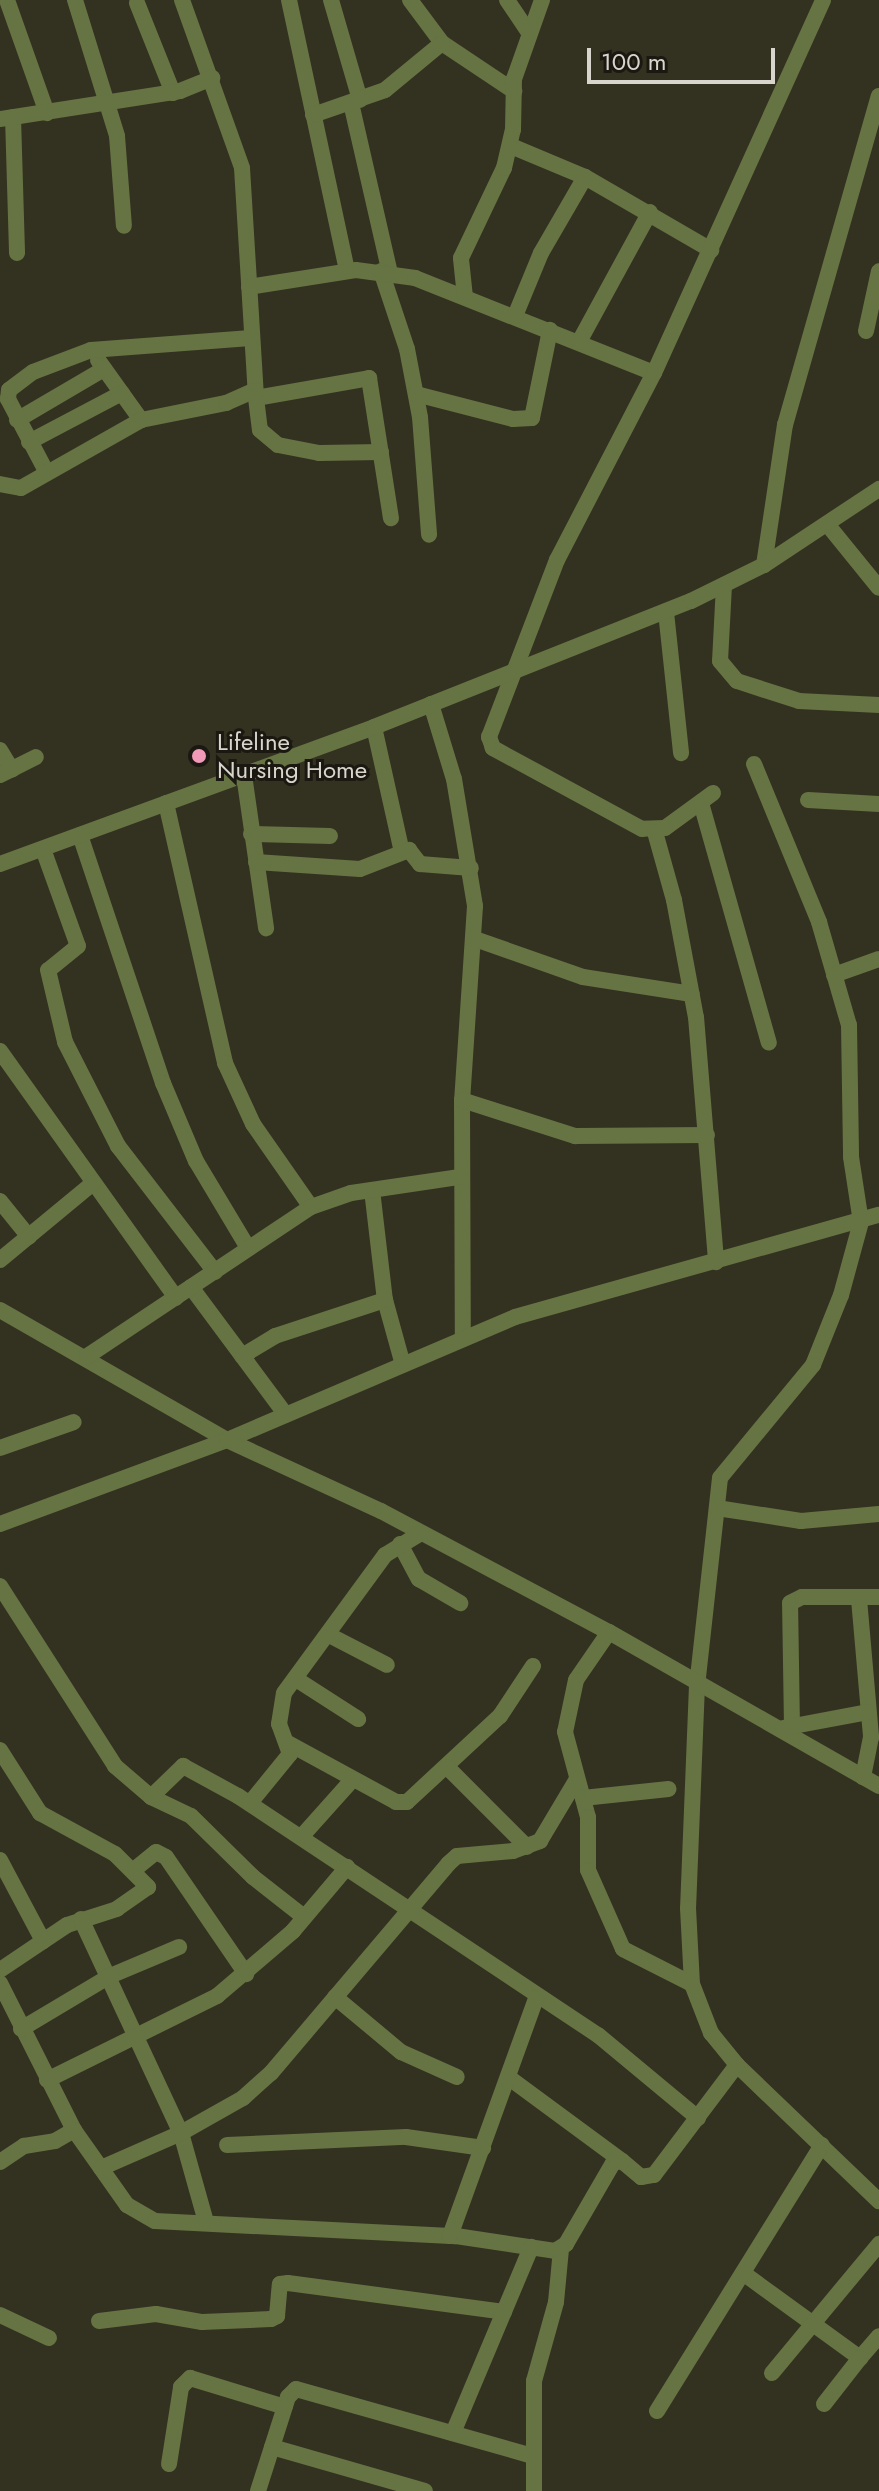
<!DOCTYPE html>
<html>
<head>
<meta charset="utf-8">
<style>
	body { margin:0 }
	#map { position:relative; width:879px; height:2491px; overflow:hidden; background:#333120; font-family:Jost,sans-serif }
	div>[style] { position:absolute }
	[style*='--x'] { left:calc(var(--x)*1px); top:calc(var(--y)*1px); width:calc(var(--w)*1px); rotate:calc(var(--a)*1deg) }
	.minor>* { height:16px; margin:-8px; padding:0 8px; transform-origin:8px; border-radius:8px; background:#667343 }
	.dots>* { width:22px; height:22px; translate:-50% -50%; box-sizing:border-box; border:4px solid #1a1811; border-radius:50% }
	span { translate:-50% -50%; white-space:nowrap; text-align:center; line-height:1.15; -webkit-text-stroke:6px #1a1811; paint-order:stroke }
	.poi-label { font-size:24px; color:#d8d6cc }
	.left { translate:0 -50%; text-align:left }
	.scale { position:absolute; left:587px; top:48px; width:188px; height:36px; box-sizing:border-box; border:4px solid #d8d6cc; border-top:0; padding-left:10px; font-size:24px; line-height:28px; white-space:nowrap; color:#d8d6cc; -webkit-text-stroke:6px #1a1811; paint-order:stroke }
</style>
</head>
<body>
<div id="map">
	<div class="minor">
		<div style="--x:7;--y:0;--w:120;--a:70.5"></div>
		<div style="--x:75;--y:0;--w:142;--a:72.8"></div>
		<div style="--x:117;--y:136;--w:90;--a:85.6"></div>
		<div style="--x:182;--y:0;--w:178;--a:70.3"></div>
		<div style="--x:242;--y:168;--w:230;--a:86.5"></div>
		<div style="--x:256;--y:398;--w:115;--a:-10"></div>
		<div style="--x:369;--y:378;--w:142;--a:81.1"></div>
		<div style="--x:289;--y:0;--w:277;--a:77.9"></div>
		<div style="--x:331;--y:0;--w:104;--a:73.8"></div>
		<div style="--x:410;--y:0;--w:54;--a:53.3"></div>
		<div style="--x:442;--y:43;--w:87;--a:33.7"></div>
		<div style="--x:507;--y:0;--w:37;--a:56"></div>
		<div style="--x:137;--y:3;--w:97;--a:68.2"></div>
		<div style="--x:351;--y:103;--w:174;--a:77.1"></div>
		<div style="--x:313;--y:115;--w:76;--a:-19.1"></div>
		<div style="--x:385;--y:90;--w:74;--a:-39.5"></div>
		<div style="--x:13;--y:117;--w:136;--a:88.3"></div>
		<div style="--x:0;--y:119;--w:182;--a:-8.8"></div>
		<div style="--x:180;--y:91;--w:35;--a:-22"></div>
		<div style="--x:511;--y:146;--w:80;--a:22.7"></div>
		<div style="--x:585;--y:177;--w:146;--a:30.1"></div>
		<div style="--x:381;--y:271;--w:82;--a:71.6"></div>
		<div style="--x:407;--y:349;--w:69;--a:79.2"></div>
		<div style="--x:420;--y:417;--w:118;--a:85.6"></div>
		<div style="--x:249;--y:287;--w:108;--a:-9"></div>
		<div style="--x:356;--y:270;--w:60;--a:7.7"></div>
		<div style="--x:415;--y:278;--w:257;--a:21.7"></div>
		<div style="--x:465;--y:297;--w:39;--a:-96"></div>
		<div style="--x:461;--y:258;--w:100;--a:-64.5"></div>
		<div style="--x:504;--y:168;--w:39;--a:-77"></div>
		<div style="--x:513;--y:130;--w:51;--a:-88.9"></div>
		<div style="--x:514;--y:79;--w:84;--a:-70.5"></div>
		<div style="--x:515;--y:316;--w:68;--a:-67.6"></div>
		<div style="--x:541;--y:253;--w:88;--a:-59.9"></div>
		<div style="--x:866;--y:331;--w:61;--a:-77.8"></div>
		<div style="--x:579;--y:342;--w:148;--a:-61.4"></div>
		<div style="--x:98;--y:360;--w:74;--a:54.4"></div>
		<div style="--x:416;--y:394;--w:100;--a:14.5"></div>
		<div style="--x:513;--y:419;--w:19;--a:-3"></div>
		<div style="--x:532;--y:418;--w:90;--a:-78.4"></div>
		<div style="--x:256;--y:398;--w:32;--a:83"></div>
		<div style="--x:260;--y:430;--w:23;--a:40"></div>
		<div style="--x:278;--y:445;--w:42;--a:11"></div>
		<div style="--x:319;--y:453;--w:62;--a:-0.9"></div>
		<div style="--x:17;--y:420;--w:101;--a:-30.4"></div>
		<div style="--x:29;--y:442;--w:105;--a:-27.8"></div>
		<div style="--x:47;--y:473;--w:84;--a:-117.8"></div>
		<div style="--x:8;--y:399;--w:9;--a:-84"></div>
		<div style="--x:9;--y:390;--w:30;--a:-37"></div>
		<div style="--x:33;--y:372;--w:62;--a:-20.8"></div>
		<div style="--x:91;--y:350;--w:160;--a:-4.3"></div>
		<div style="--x:0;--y:484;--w:21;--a:11"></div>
		<div style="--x:21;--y:488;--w:138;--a:-29.5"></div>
		<div style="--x:141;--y:420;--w:87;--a:-11.3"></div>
		<div style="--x:226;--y:403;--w:32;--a:-24"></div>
		<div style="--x:827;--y:524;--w:82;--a:50.9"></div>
		<div style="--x:764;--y:565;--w:142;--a:-81.5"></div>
		<div style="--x:785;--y:425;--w:342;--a:-74.1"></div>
		<div style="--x:724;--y:585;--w:76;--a:93"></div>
		<div style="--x:720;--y:661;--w:26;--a:50"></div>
		<div style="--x:737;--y:681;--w:65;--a:17.9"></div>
		<div style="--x:799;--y:701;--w:80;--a:2.9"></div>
		<div style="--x:666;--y:612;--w:142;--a:83.9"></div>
		<div style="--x:431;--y:704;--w:78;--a:73"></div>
		<div style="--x:454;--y:779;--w:129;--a:80.6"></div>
		<div style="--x:475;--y:906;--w:194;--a:93.8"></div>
		<div style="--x:462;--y:1100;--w:239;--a:89.8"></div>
		<div style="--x:374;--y:727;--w:128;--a:77.4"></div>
		<div style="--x:0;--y:750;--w:23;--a:59"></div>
		<div style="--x:754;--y:764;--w:171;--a:67.6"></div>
		<div style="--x:819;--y:922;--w:107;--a:73.8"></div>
		<div style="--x:849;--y:1025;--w:132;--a:89.1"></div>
		<div style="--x:851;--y:1157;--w:66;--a:81.3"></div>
		<div style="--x:861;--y:1222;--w:76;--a:105.3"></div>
		<div style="--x:841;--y:1295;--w:75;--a:111.8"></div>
		<div style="--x:813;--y:1365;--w:146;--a:129.5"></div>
		<div style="--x:720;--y:1478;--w:208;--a:96.3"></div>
		<div style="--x:697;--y:1685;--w:223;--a:92.3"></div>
		<div style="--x:688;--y:1908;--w:76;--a:87"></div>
		<div style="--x:692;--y:1984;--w:53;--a:68.8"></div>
		<div style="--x:711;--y:2033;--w:41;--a:50.9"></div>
		<div style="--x:737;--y:2065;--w:197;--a:43.8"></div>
		<div style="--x:0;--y:775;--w:40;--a:-26.6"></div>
		<div style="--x:244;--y:775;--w:155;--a:81.8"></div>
		<div style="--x:713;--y:793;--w:59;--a:143.9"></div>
		<div style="--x:665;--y:828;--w:23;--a:178"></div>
		<div style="--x:642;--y:829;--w:170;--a:-151.5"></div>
		<div style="--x:493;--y:748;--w:12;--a:-110"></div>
		<div style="--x:489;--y:737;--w:190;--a:-69"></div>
		<div style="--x:557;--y:560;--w:211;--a:-62.6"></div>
		<div style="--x:654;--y:373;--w:409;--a:-65.6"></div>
		<div style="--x:808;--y:800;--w:71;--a:3.2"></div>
		<div style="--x:166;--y:803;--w:267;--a:77.2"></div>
		<div style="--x:225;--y:1063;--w:67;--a:65.3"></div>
		<div style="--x:253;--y:1124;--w:101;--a:55.1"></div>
		<div style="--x:701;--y:803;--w:249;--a:74.2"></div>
		<div style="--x:655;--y:832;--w:71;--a:74.4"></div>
		<div style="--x:674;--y:900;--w:119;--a:79.4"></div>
		<div style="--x:696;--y:1017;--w:246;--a:85.3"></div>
		<div style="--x:251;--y:834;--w:79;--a:1.5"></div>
		<div style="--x:80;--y:835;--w:262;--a:71.5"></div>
		<div style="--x:163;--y:1083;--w:85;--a:67.1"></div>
		<div style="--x:196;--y:1161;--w:101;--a:59.1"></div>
		<div style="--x:43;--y:849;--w:103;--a:70.2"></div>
		<div style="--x:78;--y:946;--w:38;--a:141"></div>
		<div style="--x:48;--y:970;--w:74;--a:76.7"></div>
		<div style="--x:65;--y:1042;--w:117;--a:63"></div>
		<div style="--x:118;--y:1146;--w:159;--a:52.4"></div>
		<div style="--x:256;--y:862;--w:104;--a:3.9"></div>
		<div style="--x:360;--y:869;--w:53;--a:-21.2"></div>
		<div style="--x:409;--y:850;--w:18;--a:52"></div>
		<div style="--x:420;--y:864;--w:51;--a:4.5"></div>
		<div style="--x:0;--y:864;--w:398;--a:-20.1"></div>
		<div style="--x:374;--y:727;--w:341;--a:-21.7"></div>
		<div style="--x:691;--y:601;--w:81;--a:-26.3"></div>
		<div style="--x:764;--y:565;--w:138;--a:-33.5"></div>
		<div style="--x:475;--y:939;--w:114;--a:19.4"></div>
		<div style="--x:583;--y:977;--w:110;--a:8.9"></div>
		<div style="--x:834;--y:975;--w:48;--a:-19.6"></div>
		<div style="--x:0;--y:1051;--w:303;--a:54.5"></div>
		<div style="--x:462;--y:1100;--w:119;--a:17.7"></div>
		<div style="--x:575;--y:1136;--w:132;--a:-0.4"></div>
		<div style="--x:372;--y:1190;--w:111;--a:83.3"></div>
		<div style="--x:385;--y:1300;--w:67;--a:74.5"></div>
		<div style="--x:0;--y:1201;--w:46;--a:51.1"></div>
		<div style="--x:0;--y:1260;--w:121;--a:-39.6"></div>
		<div style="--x:191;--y:1287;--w:159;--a:53.4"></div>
		<div style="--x:0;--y:1310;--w:262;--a:29.8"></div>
		<div style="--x:227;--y:1440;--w:170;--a:24.8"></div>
		<div style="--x:381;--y:1511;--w:258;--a:28"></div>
		<div style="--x:609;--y:1632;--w:311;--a:29.7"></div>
		<div style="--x:242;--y:1356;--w:39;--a:-31"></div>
		<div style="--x:275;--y:1336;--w:116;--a:-18.1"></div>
		<div style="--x:86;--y:1357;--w:270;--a:-33.7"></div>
		<div style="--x:311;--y:1207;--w:42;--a:-19.3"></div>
		<div style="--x:351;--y:1193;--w:110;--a:-8.4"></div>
		<div style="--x:0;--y:1448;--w:78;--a:-19.4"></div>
		<div style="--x:717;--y:1508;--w:85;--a:8.8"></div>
		<div style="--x:801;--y:1521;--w:78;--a:-5.1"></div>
		<div style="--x:0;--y:1524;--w:242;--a:-20.3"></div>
		<div style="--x:227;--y:1440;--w:313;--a:-23.1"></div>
		<div style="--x:515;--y:1317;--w:378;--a:-15.7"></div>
		<div style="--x:400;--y:1544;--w:40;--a:62"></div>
		<div style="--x:419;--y:1579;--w:48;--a:30.3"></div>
		<div style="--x:0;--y:1586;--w:214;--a:57.4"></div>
		<div style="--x:115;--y:1766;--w:48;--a:40.7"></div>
		<div style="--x:151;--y:1797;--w:44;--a:25.4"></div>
		<div style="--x:191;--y:1816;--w:87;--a:44.5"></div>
		<div style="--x:253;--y:1877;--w:65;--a:38.1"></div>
		<div style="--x:859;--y:1599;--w:139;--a:85"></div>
		<div style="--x:871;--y:1737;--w:41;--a:101.3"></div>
		<div style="--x:609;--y:1632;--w:58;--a:124.5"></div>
		<div style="--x:576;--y:1680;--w:53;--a:101.9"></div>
		<div style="--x:565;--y:1732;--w:88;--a:74.9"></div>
		<div style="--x:588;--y:1817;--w:53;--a:90"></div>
		<div style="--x:588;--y:1870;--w:86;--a:66.1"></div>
		<div style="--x:623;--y:1949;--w:77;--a:26.9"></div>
		<div style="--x:329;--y:1635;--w:65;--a:27.3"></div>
		<div style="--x:296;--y:1679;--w:74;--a:32.8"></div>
		<div style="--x:792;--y:1727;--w:124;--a:-90.9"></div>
		<div style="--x:790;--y:1603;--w:13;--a:-27"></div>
		<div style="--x:802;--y:1597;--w:77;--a:0"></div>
		<div style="--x:783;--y:1728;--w:86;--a:-10.7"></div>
		<div style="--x:286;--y:1742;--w:125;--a:28.6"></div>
		<div style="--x:396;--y:1802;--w:11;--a:0"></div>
		<div style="--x:407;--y:1802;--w:127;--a:-42.8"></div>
		<div style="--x:500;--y:1716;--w:60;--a:-56.6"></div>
		<div style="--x:0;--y:1750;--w:75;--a:57.6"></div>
		<div style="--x:40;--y:1813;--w:85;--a:28.7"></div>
		<div style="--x:115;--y:1854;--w:47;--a:45"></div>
		<div style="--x:148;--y:1887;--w:38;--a:145"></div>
		<div style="--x:117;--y:1909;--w:52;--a:162.3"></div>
		<div style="--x:67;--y:1925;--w:81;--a:146.1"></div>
		<div style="--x:447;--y:1767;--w:113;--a:45"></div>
		<div style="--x:151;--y:1797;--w:45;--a:-44.1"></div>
		<div style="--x:183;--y:1766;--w:63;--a:28.6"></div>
		<div style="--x:238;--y:1796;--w:432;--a:33.6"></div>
		<div style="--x:598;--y:2035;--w:130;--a:39.7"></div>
		<div style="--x:583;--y:1798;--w:86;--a:-6"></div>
		<div style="--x:250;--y:1803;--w:63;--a:-50.8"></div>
		<div style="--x:290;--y:1754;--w:32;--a:-110"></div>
		<div style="--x:279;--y:1724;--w:31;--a:-81"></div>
		<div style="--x:284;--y:1693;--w:171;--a:-53.8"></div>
		<div style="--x:385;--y:1555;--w:42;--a:-31.4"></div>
		<div style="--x:302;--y:1836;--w:76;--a:-48.2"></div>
		<div style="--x:0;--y:1860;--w:92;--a:62"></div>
		<div style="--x:135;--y:1869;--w:27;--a:-39"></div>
		<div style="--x:156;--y:1852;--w:11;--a:27"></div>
		<div style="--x:166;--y:1857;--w:142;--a:55.6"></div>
		<div style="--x:81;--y:1919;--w:236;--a:65"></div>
		<div style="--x:181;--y:2133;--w:92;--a:74.3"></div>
		<div style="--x:0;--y:1983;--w:165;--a:63.3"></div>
		<div style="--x:74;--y:2130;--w:92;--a:54.8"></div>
		<div style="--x:127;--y:2205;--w:32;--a:30"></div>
		<div style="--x:155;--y:2221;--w:301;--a:2.9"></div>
		<div style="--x:456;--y:2236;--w:100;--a:8.6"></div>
		<div style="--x:555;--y:2251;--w:13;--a:-32"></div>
		<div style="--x:566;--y:2244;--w:94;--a:-59.9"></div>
		<div style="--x:613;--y:2163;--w:9;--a:-13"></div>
		<div style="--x:622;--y:2161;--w:25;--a:40"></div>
		<div style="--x:641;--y:2177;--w:13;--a:-9"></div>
		<div style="--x:654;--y:2175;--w:138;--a:-53"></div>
		<div style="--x:335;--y:1997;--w:86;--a:39.8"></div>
		<div style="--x:401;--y:2052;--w:61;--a:24.1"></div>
		<div style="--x:21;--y:2029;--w:104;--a:-30.8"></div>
		<div style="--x:110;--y:1976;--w:75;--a:-22.8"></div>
		<div style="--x:508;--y:2077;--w:142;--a:36.4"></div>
		<div style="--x:47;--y:2080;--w:190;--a:-26.3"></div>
		<div style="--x:217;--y:1996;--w:100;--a:-40.5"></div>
		<div style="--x:293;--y:1931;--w:84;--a:-49.8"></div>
		<div style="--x:227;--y:2145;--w:179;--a:-2.6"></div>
		<div style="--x:406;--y:2137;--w:78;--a:8.1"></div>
		<div style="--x:0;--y:2162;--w:29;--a:-34"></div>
		<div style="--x:24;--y:2146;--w:31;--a:-9"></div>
		<div style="--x:55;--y:2141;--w:22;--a:-30"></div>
		<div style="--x:101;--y:2168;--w:87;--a:-23.6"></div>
		<div style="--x:181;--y:2133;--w:71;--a:-29.4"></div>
		<div style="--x:243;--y:2098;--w:38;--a:-42"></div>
		<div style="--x:271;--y:2073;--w:274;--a:-49.7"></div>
		<div style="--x:448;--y:1864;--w:12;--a:-42"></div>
		<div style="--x:457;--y:1856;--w:56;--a:-5.1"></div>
		<div style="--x:513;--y:1851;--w:29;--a:-20"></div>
		<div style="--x:540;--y:1841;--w:72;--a:-59.2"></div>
		<div style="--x:450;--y:2236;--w:253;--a:-70.1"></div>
		<div style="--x:743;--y:2273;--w:145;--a:36"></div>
		<div style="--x:860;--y:2358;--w:29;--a:-49"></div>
		<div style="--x:0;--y:2315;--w:54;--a:25.1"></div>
		<div style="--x:99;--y:2321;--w:57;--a:-7"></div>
		<div style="--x:156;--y:2314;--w:47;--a:9.9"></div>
		<div style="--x:202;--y:2322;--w:69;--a:-2.5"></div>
		<div style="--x:271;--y:2319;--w:7;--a:-27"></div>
		<div style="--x:277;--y:2316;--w:32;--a:-85"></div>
		<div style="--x:280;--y:2284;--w:8;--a:-7"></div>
		<div style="--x:288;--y:2283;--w:218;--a:7.6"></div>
		<div style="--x:772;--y:2373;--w:168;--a:-50.3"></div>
		<div style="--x:824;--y:2404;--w:58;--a:-52"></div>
		<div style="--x:657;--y:2411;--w:313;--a:-58.2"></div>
		<div style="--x:453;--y:2433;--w:202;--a:-67.2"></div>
		<div style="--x:272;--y:2447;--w:159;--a:16"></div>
		<div style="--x:169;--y:2464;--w:78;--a:-81.1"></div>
		<div style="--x:181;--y:2387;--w:13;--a:-45"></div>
		<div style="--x:190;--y:2378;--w:99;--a:17"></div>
		<div style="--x:258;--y:2491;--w:99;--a:-72.3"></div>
		<div style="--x:288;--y:2397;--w:11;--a:-45"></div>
		<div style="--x:296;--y:2389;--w:245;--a:15.8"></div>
		<div style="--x:534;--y:2491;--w:110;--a:-90"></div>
		<div style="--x:534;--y:2381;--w:82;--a:-74.4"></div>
		<div style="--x:556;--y:2302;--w:53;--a:-84.6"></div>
	</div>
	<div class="dots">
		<div style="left:199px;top:756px;background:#f09ab7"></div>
	</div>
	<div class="poi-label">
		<span class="left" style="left:217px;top:756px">Lifeline<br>Nursing Home</span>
	</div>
	<div class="scale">100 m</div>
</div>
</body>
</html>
